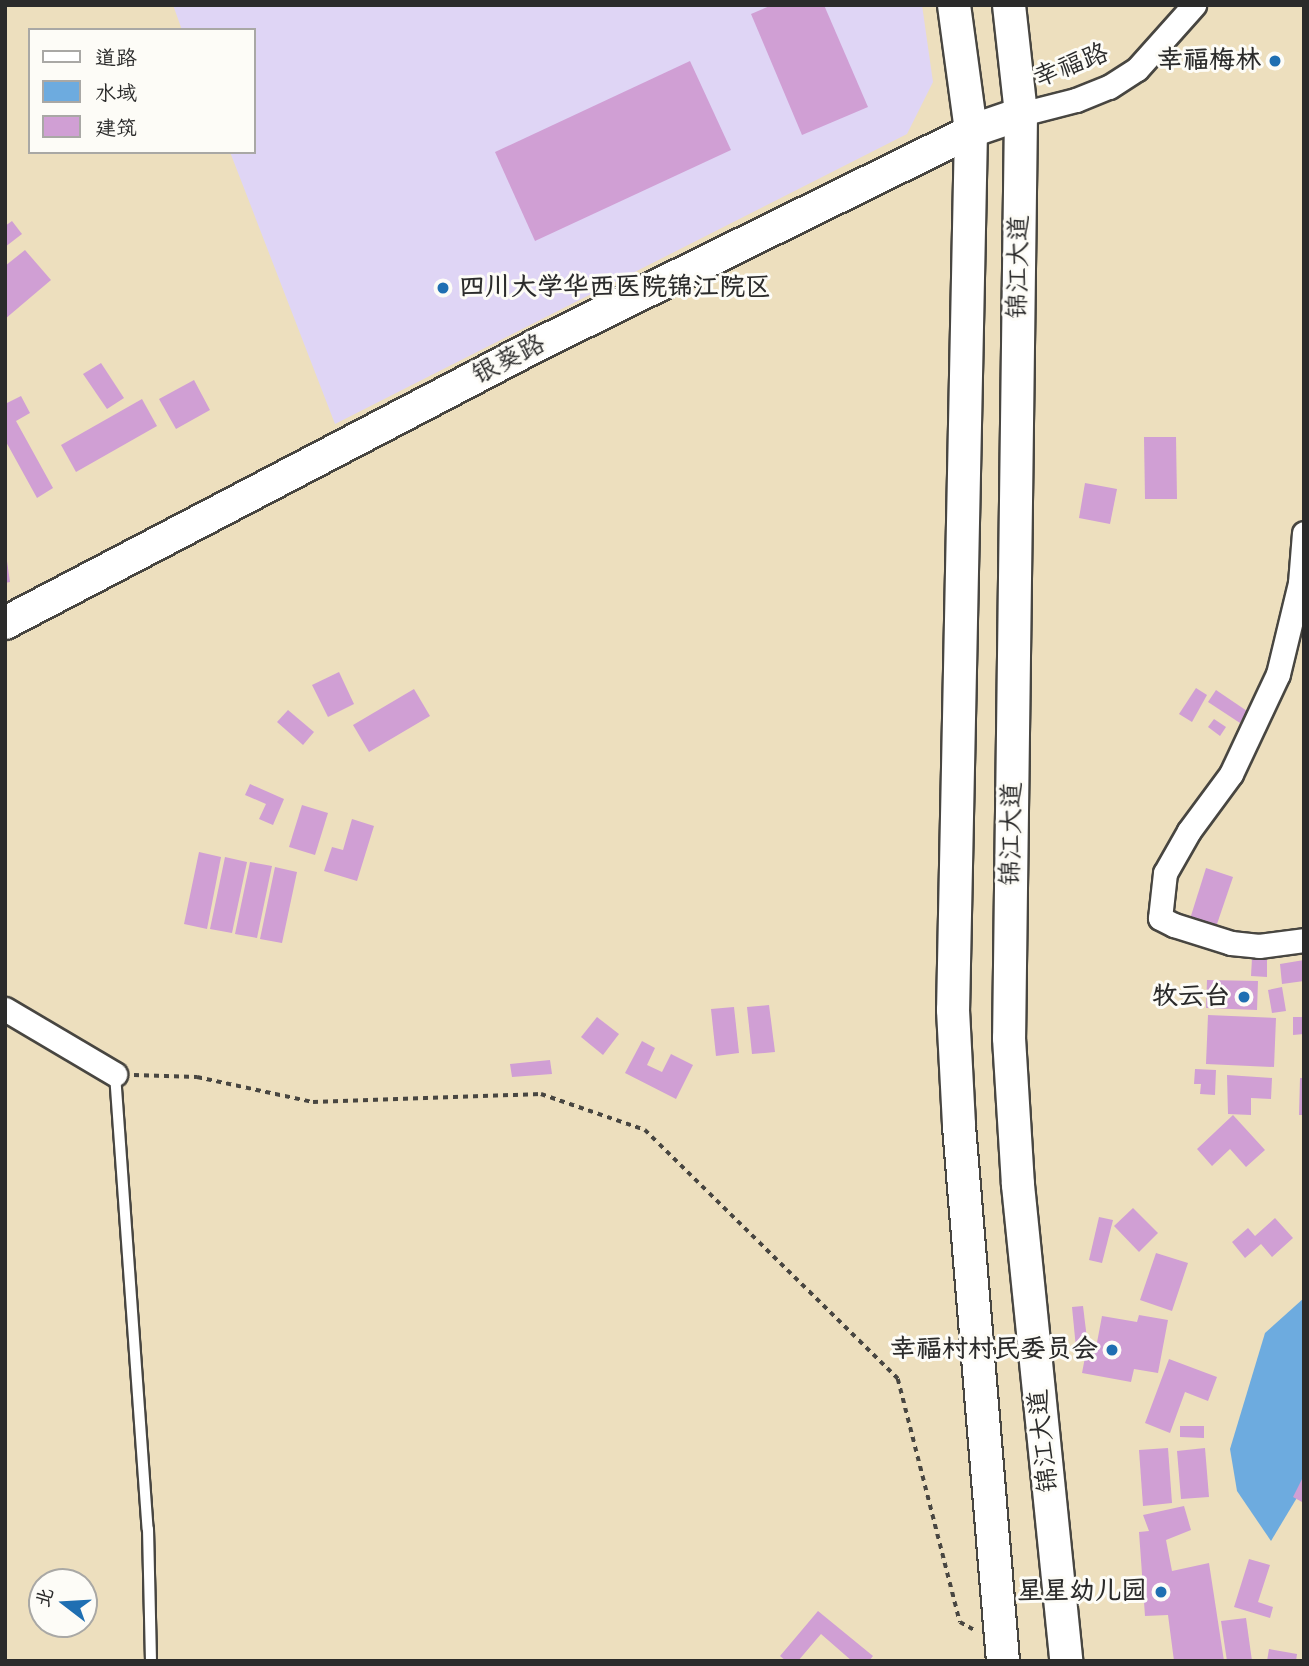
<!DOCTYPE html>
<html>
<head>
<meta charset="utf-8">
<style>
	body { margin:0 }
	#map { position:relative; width:1309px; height:1666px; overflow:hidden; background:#eddfbe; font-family:"Comic Neue","LXGW WenKai TC",sans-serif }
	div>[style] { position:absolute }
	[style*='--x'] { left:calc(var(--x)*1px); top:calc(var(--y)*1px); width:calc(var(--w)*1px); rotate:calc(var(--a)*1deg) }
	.built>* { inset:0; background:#dfd5f5 }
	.water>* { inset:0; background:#6dabdf }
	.building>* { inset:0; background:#d09fd4 }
	.path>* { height:3.5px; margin-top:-1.75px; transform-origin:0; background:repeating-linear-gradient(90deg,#484641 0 5px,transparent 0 10px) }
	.roads { filter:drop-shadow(2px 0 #484641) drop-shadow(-2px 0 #484641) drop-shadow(0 2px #484641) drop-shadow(0 -2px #484641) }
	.lane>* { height:10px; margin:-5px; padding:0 5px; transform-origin:5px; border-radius:5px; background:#fff }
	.street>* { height:23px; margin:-11.5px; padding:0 11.5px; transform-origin:11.5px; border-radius:11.5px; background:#fff }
	.secondary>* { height:32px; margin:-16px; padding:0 16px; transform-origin:16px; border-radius:16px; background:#fff }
	.dots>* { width:19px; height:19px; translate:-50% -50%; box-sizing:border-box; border:4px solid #fdfcf7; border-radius:50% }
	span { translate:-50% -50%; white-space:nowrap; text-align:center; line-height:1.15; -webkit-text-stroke:6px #fdfcf7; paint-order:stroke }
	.poi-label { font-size:26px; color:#2b2b2b; font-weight:700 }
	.right { translate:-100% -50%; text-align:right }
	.left { translate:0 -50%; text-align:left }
	.street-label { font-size:26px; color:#2b2b2b }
	.frame { position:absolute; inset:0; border:7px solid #2b2b2b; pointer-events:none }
	.legend { position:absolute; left:28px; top:28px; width:228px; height:126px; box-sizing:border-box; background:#fdfcf7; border:2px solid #a9a8a5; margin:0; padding:9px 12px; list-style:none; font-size:21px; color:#2b2b2b }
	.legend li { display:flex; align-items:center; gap:14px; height:35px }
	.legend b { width:35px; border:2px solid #a9a8a5 }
	.north { position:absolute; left:28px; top:1568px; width:70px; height:70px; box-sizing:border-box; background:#fdfcf7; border:2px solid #a9a8a5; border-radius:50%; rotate:287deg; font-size:19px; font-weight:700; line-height:28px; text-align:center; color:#2b2b2b }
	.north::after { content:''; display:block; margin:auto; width:24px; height:32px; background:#1f6fb2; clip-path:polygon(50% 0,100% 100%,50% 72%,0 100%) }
</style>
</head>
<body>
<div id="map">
	<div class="built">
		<div style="clip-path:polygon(173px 5px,922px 5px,933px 82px,907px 134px,335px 424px,230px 152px,254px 152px,254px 30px,182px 30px)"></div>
	</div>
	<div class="water">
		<div style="clip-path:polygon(1304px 1298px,1304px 1486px,1271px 1541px,1237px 1491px,1230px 1449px,1265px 1333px)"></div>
	</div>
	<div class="building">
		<div style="clip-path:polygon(772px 5px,824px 5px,868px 107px,802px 135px,751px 14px)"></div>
		<div style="clip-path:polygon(690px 61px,731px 150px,535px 241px,495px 152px)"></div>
		<div style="clip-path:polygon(12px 221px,22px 234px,5px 247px,5px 226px)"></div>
		<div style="clip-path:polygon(25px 250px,51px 280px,5px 319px,5px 266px)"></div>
		<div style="clip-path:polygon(101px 363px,124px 398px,107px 409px,83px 374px)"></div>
		<div style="clip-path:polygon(194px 380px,210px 410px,176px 429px,159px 399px)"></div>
		<div style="clip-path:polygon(21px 396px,30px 413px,16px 421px,53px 488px,37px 498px,5px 440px,5px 404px)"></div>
		<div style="clip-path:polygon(142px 399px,157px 426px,76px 472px,61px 445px)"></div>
		<div style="clip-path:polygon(1144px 437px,1176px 437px,1177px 499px,1145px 499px)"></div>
		<div style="clip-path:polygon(1085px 483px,1117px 489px,1110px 524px,1079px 518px)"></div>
		<div style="clip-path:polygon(5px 547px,10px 582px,5px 583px)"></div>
		<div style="clip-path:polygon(339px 672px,354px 704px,328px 717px,312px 685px)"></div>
		<div style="clip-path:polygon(1196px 688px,1207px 695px,1192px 722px,1179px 714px)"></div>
		<div style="clip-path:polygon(414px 689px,430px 716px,369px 752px,353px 725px)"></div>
		<div style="clip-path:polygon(1216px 690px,1247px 711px,1240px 723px,1208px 702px)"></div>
		<div style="clip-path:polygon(288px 710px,314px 732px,303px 745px,277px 722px)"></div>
		<div style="clip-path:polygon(1214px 719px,1226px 727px,1220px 736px,1208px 727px)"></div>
		<div style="clip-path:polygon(250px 784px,284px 799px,273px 825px,259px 819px,266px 804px,245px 795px)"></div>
		<div style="clip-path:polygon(302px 805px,328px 813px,315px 855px,289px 847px)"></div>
		<div style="clip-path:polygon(352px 819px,374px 826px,357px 881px,324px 871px,332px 847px,343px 850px)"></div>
		<div style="clip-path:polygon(199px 852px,221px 857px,207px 929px,184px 924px)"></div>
		<div style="clip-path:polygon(225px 857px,247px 862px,232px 933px,210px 929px)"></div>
		<div style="clip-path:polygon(250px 862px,272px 866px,257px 938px,235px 934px)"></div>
		<div style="clip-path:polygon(275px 867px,297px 872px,282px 943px,260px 939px)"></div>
		<div style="clip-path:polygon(1206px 868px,1233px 877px,1216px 927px,1190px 919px)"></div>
		<div style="clip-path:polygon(1252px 958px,1267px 958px,1267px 977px,1251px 976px)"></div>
		<div style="clip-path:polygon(1304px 960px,1304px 981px,1282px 984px,1280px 964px)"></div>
		<div style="clip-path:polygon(1207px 980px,1258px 981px,1257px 1010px,1206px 1008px)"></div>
		<div style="clip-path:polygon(1282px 987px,1286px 1011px,1272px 1013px,1268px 990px)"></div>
		<div style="clip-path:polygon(769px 1005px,775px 1052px,752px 1054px,747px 1007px)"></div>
		<div style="clip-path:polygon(734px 1007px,739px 1053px,716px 1056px,711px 1009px)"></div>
		<div style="clip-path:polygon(1208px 1015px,1276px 1018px,1274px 1067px,1206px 1064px)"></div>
		<div style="clip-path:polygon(597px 1017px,619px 1034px,603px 1055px,581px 1037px)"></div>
		<div style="clip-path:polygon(1293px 1017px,1304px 1017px,1304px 1034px,1293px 1035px)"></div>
		<div style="clip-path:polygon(642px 1041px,655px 1048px,647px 1065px,662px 1072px,671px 1054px,693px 1065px,676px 1099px,625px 1073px)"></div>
		<div style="clip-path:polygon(550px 1060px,552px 1074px,512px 1077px,510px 1064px)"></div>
		<div style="clip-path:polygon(1195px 1069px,1216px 1070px,1215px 1095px,1200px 1094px,1201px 1084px,1194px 1084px)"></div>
		<div style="clip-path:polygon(1227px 1075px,1272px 1078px,1271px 1099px,1251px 1098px,1251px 1115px,1228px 1114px)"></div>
		<div style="clip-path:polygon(1300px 1078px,1304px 1078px,1304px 1115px,1299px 1115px)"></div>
		<div style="clip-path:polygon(1233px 1115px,1265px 1150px,1246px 1167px,1230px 1149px,1212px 1166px,1197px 1149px)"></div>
		<div style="clip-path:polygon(1133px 1208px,1158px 1233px,1139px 1252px,1114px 1226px)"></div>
		<div style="clip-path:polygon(1099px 1217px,1113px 1220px,1102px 1263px,1089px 1260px)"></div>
		<div style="clip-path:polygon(1275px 1218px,1293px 1238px,1272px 1257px,1261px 1244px,1245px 1258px,1232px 1242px,1248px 1228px,1255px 1236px)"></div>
		<div style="clip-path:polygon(1156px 1253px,1188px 1263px,1172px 1311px,1140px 1300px)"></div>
		<div style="clip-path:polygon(1083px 1306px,1088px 1347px,1076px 1348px,1072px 1307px)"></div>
		<div style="clip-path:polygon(1139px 1315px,1168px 1320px,1158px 1373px,1134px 1369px,1131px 1382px,1082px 1373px,1086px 1352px,1095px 1353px,1102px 1316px,1137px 1322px)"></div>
		<div style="clip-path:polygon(1169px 1359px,1217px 1377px,1208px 1401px,1185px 1392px,1170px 1433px,1145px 1423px)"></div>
		<div style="clip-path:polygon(1180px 1426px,1204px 1426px,1204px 1438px,1180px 1437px)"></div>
		<div style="clip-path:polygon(1168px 1448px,1172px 1503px,1143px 1506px,1139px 1450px)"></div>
		<div style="clip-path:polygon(1205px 1448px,1209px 1497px,1181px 1499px,1177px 1451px)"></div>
		<div style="clip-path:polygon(1304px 1475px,1304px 1499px,1302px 1502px,1293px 1497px)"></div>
		<div style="clip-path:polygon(1184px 1506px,1191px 1530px,1166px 1540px,1172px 1571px,1209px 1563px,1224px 1661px,1174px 1661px,1168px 1615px,1145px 1616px,1139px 1532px,1149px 1531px,1143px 1515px)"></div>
		<div style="clip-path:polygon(1249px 1559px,1270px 1565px,1258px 1602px,1273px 1607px,1270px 1618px,1234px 1607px)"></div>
		<div style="clip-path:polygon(818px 1611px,873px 1656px,869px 1661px,852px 1661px,821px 1634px,798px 1661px,786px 1661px,780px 1656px)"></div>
		<div style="clip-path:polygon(1246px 1618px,1252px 1661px,1227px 1661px,1221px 1621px)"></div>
		<div style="clip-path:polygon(1269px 1649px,1297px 1654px,1296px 1661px,1267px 1661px)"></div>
	</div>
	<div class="path">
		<div style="--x:134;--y:1075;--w:63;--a:1.8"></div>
		<div style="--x:197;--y:1077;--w:119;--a:12.2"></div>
		<div style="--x:313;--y:1102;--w:228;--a:-2"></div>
		<div style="--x:541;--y:1094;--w:110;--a:19.1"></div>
		<div style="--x:645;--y:1130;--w:355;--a:44.5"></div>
		<div style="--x:898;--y:1379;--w:251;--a:75.7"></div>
		<div style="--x:960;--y:1622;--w:18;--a:29"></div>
	</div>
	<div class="roads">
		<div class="lane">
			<div style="--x:115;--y:1074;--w:456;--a:85.9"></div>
			<div style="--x:148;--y:1529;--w:132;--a:88.7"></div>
		</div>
		<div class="street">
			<div style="--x:1021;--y:114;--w:57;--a:-14.3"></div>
			<div style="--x:1076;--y:100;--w:35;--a:-22"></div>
			<div style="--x:1109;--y:87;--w:33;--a:-33"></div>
			<div style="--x:1137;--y:69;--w:86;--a:-48.3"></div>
			<div style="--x:1304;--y:533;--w:50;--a:94.6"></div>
			<div style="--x:1300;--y:583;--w:94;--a:103.6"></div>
			<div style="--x:1278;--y:674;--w:110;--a:115.2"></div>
			<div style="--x:1231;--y:774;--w:71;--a:126.4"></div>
			<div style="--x:1189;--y:831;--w:48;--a:119.7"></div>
			<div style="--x:1165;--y:873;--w:45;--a:96.3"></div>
			<div style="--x:1160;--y:918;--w:16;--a:27"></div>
			<div style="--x:1174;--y:925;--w:60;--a:17.5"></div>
			<div style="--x:1231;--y:943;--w:28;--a:6"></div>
			<div style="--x:1259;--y:946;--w:45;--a:-7.6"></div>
			<div style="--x:5;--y:1009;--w:128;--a:30.6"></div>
		</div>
		<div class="secondary">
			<div style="--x:954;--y:5;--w:127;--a:82.3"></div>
			<div style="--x:971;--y:131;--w:879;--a:91.17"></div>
			<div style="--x:953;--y:1010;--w:116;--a:87"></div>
			<div style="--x:959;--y:1126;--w:537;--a:85.3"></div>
			<div style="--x:1009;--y:5;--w:110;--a:83.7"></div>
			<div style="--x:1021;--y:114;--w:924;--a:90.74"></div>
			<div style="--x:1009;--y:1038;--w:147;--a:86.5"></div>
			<div style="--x:1018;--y:1185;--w:478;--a:84.2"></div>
			<div style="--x:5;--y:623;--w:600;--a:-27.59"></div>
			<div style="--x:537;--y:345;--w:484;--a:-26.2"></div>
			<div style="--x:971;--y:131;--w:53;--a:-18.8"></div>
		</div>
	</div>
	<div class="dots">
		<div style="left:1275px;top:61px;background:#1f6fb2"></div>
		<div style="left:443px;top:288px;background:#1f6fb2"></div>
		<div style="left:1244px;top:997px;background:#1f6fb2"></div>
		<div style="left:1112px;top:1350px;background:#1f6fb2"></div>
		<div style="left:1161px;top:1592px;background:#1f6fb2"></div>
	</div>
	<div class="poi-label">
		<span class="right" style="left:1261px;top:61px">幸福梅林</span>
		<span class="left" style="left:459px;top:288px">四川大学华西医院锦江院区</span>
		<span class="right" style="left:1230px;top:997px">牧云台</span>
		<span class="right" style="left:1098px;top:1350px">幸福村村民委员会</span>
		<span class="right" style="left:1147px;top:1592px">星星幼儿园</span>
	</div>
	<div class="street-label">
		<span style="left:1071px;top:66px;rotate:-21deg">幸福路</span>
		<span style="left:1019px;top:267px;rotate:-89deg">锦江大道</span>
		<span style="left:509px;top:360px;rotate:-27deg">银葵路</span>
		<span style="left:1012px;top:834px;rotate:-89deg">锦江大道</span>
		<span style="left:1044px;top:1441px;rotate:-96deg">锦江大道</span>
	</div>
	<div class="frame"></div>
	<ul class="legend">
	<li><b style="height:9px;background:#fff"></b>道路</li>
	<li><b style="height:19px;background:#6dabdf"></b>水域</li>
	<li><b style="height:19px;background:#d09fd4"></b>建筑</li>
	</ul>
	<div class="north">北</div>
</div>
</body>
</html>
